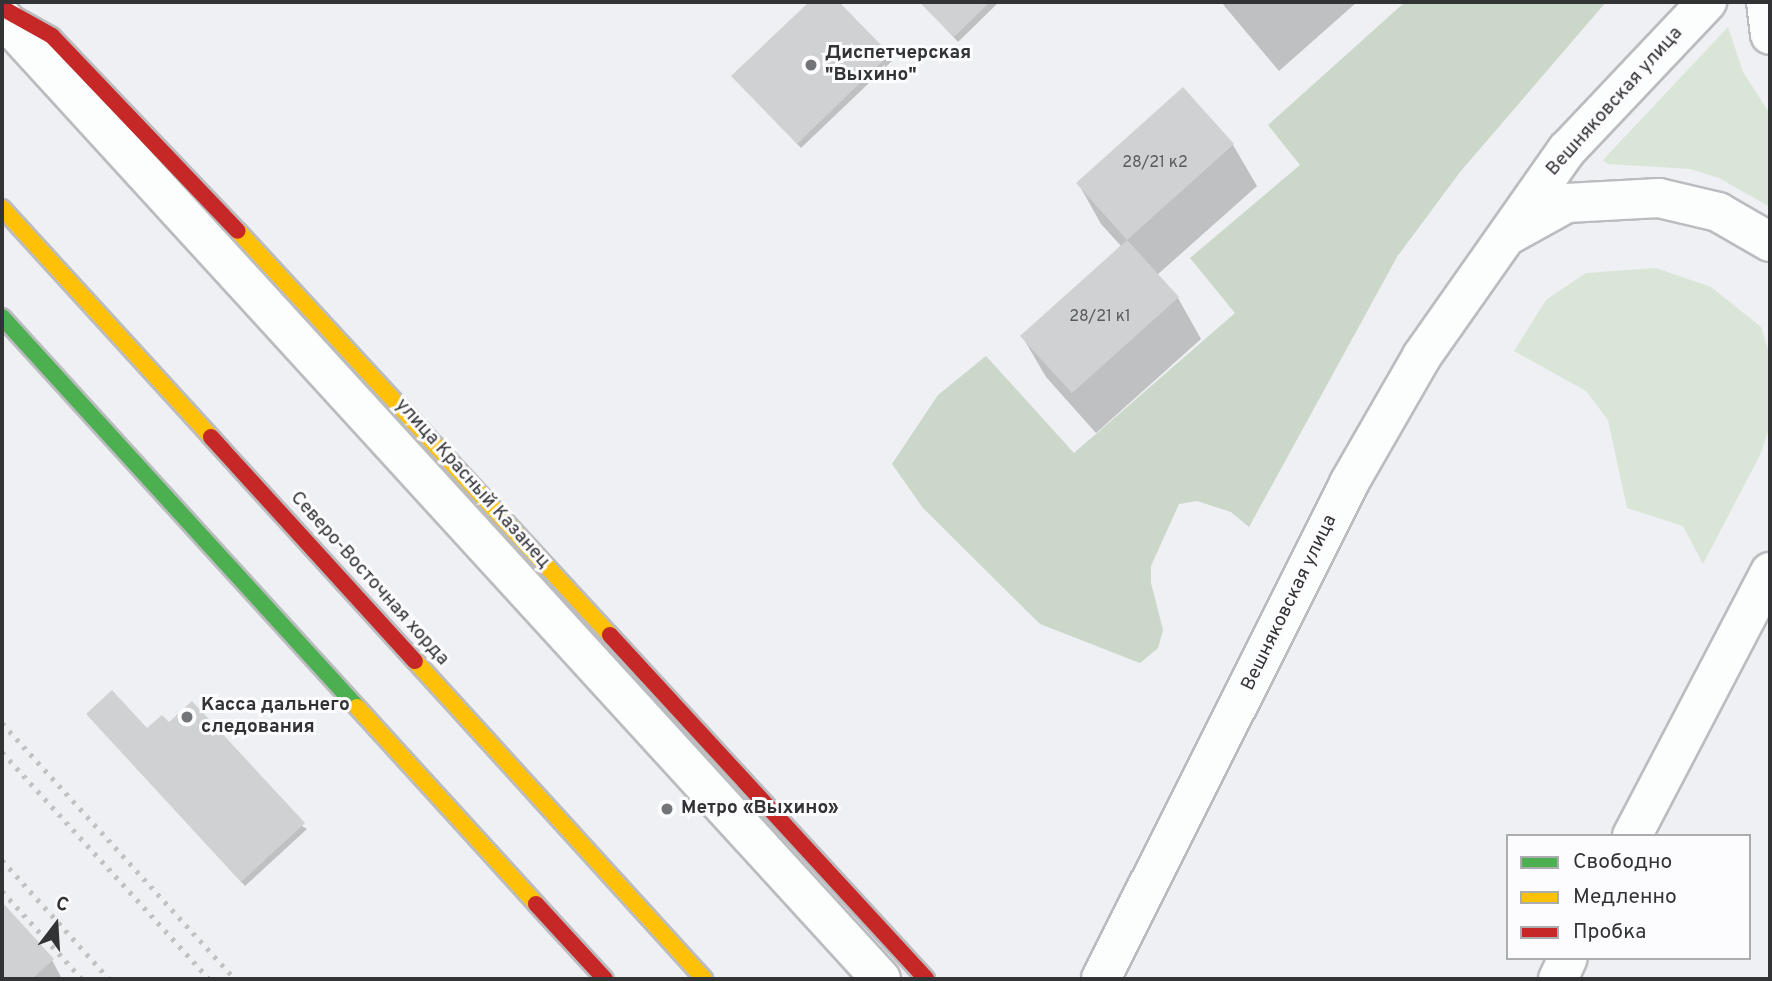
<!DOCTYPE html>
<html>
<head>
<meta charset="utf-8">
<style>
	body { margin:0 }
	#map { position:relative; width:1772px; height:981px; overflow:hidden; background:#eef0f3; font-family:Overpass,sans-serif }
	div>[style] { position:absolute }
	[style*='--x'] { left:calc(var(--x)*1px); top:calc(var(--y)*1px); width:calc(var(--w)*1px); rotate:calc(var(--a)*1deg) }
	.green>* { inset:0; background:#d9e6d7 }
	.forest>* { inset:0; background:#cad7c9 }
	.shadow>* { inset:0; background:#0003 }
	.building>* { inset:0; background:#d0d1d3 }
	.roads { filter:drop-shadow(2px 0 #bbbcbf) drop-shadow(-2px 0 #bbbcbf) drop-shadow(0 2px #bbbcbf) drop-shadow(0 -2px #bbbcbf) }
	.street>* { height:38px; margin:-19px; padding:0 19px; transform-origin:19px; border-radius:19px; background:#fcfdfd }
	.fast>* { height:16px; margin:-8px; padding:0 8px; transform-origin:8px; border-radius:8px; background:#4caf50 }
	.slow>* { height:16px; margin:-8px; padding:0 8px; transform-origin:8px; border-radius:8px; background:#ffc107 }
	.jam>* { height:16px; margin:-8px; padding:0 8px; transform-origin:8px; border-radius:8px; background:#c62828 }
	.rail>* { height:5px; margin-top:-2.5px; transform-origin:0; background:repeating-linear-gradient(90deg,#c2c2c3 0 3.5px,transparent 0 10.5px) }
	.dots>* { width:19px; height:19px; translate:-50% -50%; box-sizing:border-box; border:4px solid #fcfcff; border-radius:50% }
	span { translate:-50% -50%; white-space:nowrap; text-align:center; line-height:1.15; -webkit-text-stroke:6px #fcfcff; paint-order:stroke }
	.number-label { font-size:16px; color:#5a5a5c }
	.number-label span { -webkit-text-stroke-width:0 }
	.poi-label { font-size:19px; color:#323335; font-weight:700 }
	.left { translate:0 -50%; text-align:left }
	.street-label { font-size:19px; color:#323335 }
	.frame { position:absolute; inset:0; border:4px solid #323335; pointer-events:none }
	.legend { position:absolute; left:1506px; top:834px; width:245px; height:126px; box-sizing:border-box; background:#fcfcff; border:2px solid #abacae; margin:0; padding:9px 12px; list-style:none; font-size:21px; color:#323335 }
	.legend li { display:flex; align-items:center; gap:14px; height:35px }
	.legend b { width:35px; border:2px solid #abacae }
	.north { position:absolute; left:21px; top:890px; width:70px; height:70px; -webkit-text-stroke:5px #fcfcff; paint-order:stroke; rotate:17deg; font-size:19px; font-weight:700; line-height:28px; text-align:center; color:#323335 }
	.north::after { content:''; display:block; margin:auto; width:24px; height:32px; background:#323335; clip-path:polygon(50% 0,100% 100%,50% 72%,0 100%) }
</style>
</head>
<body>
<div id="map">
	<div class="green">
		<div style="clip-path:polygon(1728px 27px,1743px 72px,1770px 114px,1770px 207px,1719px 178px,1690px 169px,1608px 164px,1603px 160px)"></div>
		<div style="clip-path:polygon(1656px 268px,1711px 287px,1761px 327px,1770px 356px,1770px 426px,1760px 455px,1703px 564px,1683px 526px,1627px 508px,1608px 420px,1586px 391px,1514px 351px,1546px 300px,1586px 273px)"></div>
	</div>
	<div class="forest">
		<div style="clip-path:polygon(1405px 2px,1606px 2px,1460px 172px,1397px 257px,1249px 527px,1231px 512px,1197px 501px,1179px 504px,1151px 566px,1151px 583px,1163px 630px,1158px 648px,1140px 663px,1040px 624px,923px 508px,892px 464px,938px 395px,986px 356px,1074px 453px,1235px 313px,1190px 258px,1300px 165px,1268px 125px)"></div>
	</div>
	<div class="shadow">
		<div style="clip-path:polygon(811px 2px,837px 2px,892px 61px,801px 148px,733px 76px)"></div>
		<div style="clip-path:polygon(921px 2px,999px 2px,958px 42px)"></div>
		<div style="clip-path:polygon(1221px 2px,1357px 2px,1279px 71px)"></div>
		<div style="clip-path:polygon(1233px 145px,1257px 186px,1157px 275px,1178px 298px,1201px 339px,1096px 433px,1046px 377px,1022px 336px,1122px 247px,1101px 224px,1078px 183px)"></div>
		<div style="clip-path:polygon(88px 715px,147px 731px,307px 829px,245px 886px)"></div>
		<div style="clip-path:polygon(2px 905px,52px 960px,62px 979px,2px 978px)"></div>
	</div>
	<div class="building">
		<div style="clip-path:polygon(809px 2px,839px 2px,890px 54px,797px 144px,731px 76px)"></div>
		<div style="clip-path:polygon(919px 2px,990px 2px,954px 37px)"></div>
		<div style="clip-path:polygon(1183px 87px,1234px 144px,1127px 240px,1076px 183px)"></div>
		<div style="clip-path:polygon(1127px 240px,1179px 297px,1072px 393px,1020px 336px)"></div>
		<div style="clip-path:polygon(112px 690px,147px 728px,162px 715px,169px 722px,192px 701px,305px 823px,241px 882px,86px 714px)"></div>
		<div style="clip-path:polygon(2px 902px,54px 959px,32px 979px,2px 979px)"></div>
	</div>
	<div class="roads">
		<div class="street">
			<div style="--x:1766;--y:2;--w:33;--a:83"></div>
			<div style="--x:2;--y:17;--w:1303;--a:47.58"></div>
			<div style="--x:1511;--y:234;--w:64;--a:-29"></div>
			<div style="--x:1567;--y:203;--w:92;--a:-3.1"></div>
			<div style="--x:1659;--y:198;--w:61;--a:13.3"></div>
			<div style="--x:1718;--y:212;--w:60;--a:30"></div>
			<div style="--x:1632;--y:836;--w:298;--a:-62.4"></div>
			<div style="--x:1101;--y:979;--w:555;--a:-63.43"></div>
			<div style="--x:1349;--y:483;--w:146;--a:-60.1"></div>
			<div style="--x:1422;--y:356;--w:252;--a:-54.9"></div>
			<div style="--x:1567;--y:150;--w:204;--a:-46.6"></div>
			<div style="--x:1558;--y:979;--w:23;--a:-65"></div>
		</div>
		<div class="fast">
			<div style="--x:2;--y:317;--w:527;--a:47.69"></div>
		</div>
		<div class="slow">
			<div style="--x:2;--y:208;--w:310;--a:47.6"></div>
			<div style="--x:238;--y:231;--w:549;--a:47.36"></div>
			<div style="--x:415;--y:661;--w:430;--a:47.7"></div>
			<div style="--x:357;--y:707;--w:266;--a:47.7"></div>
		</div>
		<div class="jam">
			<div style="--x:2;--y:8;--w:57;--a:29.2"></div>
			<div style="--x:52;--y:36;--w:269;--a:46.4"></div>
			<div style="--x:211;--y:437;--w:303;--a:47.7"></div>
			<div style="--x:610;--y:635;--w:467;--a:47.4"></div>
			<div style="--x:536;--y:904;--w:102;--a:47.4"></div>
		</div>
	</div>
	<div class="rail">
		<div style="--x:2;--y:723;--w:346;--a:47.7"></div>
		<div style="--x:2;--y:752;--w:307;--a:47.6"></div>
		<div style="--x:2;--y:860;--w:160;--a:48"></div>
		<div style="--x:2;--y:891;--w:119;--a:47.7"></div>
	</div>
	<div class="dots">
		<div style="left:811px;top:65px;background:#747578"></div>
		<div style="left:187px;top:717px;background:#747578"></div>
		<div style="left:667px;top:809px;background:#747578"></div>
	</div>
	<div class="number-label">
		<span style="left:1155px;top:163px">28/21 к2</span>
		<span style="left:1100px;top:317px">28/21 к1</span>
	</div>
	<div class="poi-label">
		<span class="left" style="left:825px;top:65px">Диспетчерская<br>"Выхино"</span>
		<span class="left" style="left:201px;top:717px">Kасса дальнего<br>следования</span>
		<span class="left" style="left:681px;top:809px">Метро «Выхино»</span>
	</div>
	<div class="street-label">
		<span style="left:1615px;top:102px;rotate:-48deg">Вешняковская улица</span>
		<span style="left:472px;top:484px;rotate:48deg">улица Красный Казанец</span>
		<span style="left:369px;top:579px;rotate:48deg">Северо-Восточная хорда</span>
		<span style="left:1290px;top:603px;rotate:-64deg">Вешняковская улица</span>
	</div>
	<div class="frame"></div>
	<ul class="legend">
	<li><b style="height:9px;background:#4caf50"></b>Свободно</li>
	<li><b style="height:9px;background:#ffc107"></b>Медленно</li>
	<li><b style="height:9px;background:#c62828"></b>Пробка</li>
	</ul>
	<div class="north">С</div>
</div>
</body>
</html>
